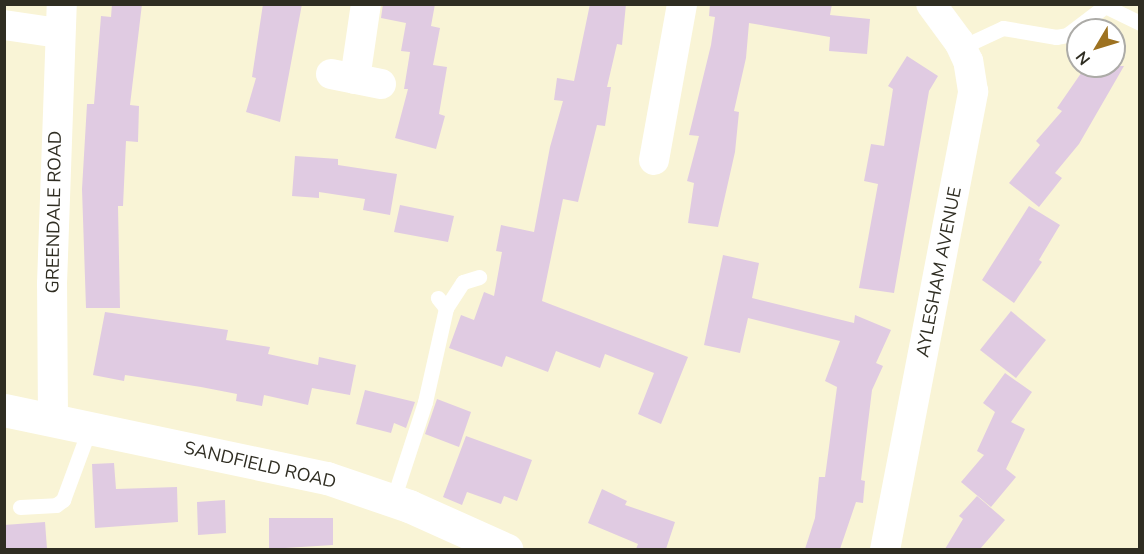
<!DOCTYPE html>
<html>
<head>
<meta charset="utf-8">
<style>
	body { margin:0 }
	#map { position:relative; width:1144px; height:554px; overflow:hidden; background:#f9f4d6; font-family:"Nunito Sans",sans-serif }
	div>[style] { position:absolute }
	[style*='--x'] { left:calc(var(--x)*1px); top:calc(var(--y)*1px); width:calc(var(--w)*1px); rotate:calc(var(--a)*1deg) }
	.building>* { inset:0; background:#e0cbe2 }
	.lane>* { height:15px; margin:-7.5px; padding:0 7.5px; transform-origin:7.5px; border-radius:7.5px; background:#fff }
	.street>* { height:30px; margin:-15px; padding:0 15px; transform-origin:15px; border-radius:15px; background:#fff }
	.secondary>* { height:33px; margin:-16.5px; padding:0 16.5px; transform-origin:16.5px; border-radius:16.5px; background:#fff }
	span { translate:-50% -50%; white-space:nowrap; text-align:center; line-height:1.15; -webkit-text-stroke:5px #fff; paint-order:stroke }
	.street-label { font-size:18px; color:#2f2d22 }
	.frame { position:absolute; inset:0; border:6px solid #2f2d22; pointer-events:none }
	.north { position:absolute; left:1066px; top:18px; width:60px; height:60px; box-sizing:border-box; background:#fff; border:2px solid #acaba7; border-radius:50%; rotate:232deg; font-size:16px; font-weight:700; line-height:24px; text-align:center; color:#2f2d22 }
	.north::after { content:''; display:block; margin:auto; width:21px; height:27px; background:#9d7221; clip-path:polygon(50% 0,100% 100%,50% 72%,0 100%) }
</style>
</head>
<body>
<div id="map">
	<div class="building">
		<div style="clip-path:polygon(112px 4px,142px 4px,130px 105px,139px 106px,138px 142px,126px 141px,123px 206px,118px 206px,120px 308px,86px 308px,82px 189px,87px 104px,94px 104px,101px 16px,111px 17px)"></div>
		<div style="clip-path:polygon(263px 4px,302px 4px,280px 122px,246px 112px,256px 78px,252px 77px)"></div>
		<div style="clip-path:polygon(383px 4px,435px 4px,431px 26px,440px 28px,433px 65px,447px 67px,439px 114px,445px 116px,436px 149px,395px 138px,408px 89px,404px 89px,410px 52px,401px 51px,406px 23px,381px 18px)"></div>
		<div style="clip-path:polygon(590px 4px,626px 4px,622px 45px,617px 44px,607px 87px,611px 87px,605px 126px,597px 125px,578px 202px,563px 199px,542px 301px,688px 357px,661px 424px,638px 414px,654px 373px,605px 354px,600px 368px,556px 351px,548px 372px,506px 356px,502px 367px,449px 348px,461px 315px,474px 320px,484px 292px,494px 296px,502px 252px,496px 251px,501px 225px,534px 232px,550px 147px,563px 101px,554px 100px,557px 78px,574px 81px)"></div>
		<div style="clip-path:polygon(710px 4px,832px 4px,830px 15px,870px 19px,867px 54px,829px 51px,830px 37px,749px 23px,746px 58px,734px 111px,739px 112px,735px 152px,718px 227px,688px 223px,694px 183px,687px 181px,699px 136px,689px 135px,711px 45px,715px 17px,709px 16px)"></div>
		<div style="clip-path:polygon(907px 56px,938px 76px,929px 91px,894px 293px,859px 288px,878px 184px,864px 181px,871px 144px,884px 146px,893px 89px,888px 86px)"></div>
		<div style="clip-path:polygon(1086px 66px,1124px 66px,1079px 144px,1055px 173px,1062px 178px,1039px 207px,1009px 183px,1040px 145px,1036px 141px,1062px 111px,1057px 108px)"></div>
		<div style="clip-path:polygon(295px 156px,338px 159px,338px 165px,397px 174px,390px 215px,363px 210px,365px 199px,319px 192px,319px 198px,292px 196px)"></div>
		<div style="clip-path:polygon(400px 205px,454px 216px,448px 242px,394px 232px)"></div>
		<div style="clip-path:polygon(1029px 206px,1060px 225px,1039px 260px,1042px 262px,1014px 303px,982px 280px)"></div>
		<div style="clip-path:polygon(723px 255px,759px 263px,752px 298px,854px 323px,855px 315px,891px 330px,876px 363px,883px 366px,872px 390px,861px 480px,865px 481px,863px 503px,856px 502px,840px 549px,805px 549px,815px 518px,819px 477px,825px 477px,837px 387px,825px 381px,840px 341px,748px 318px,740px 353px,704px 345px)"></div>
		<div style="clip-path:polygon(1011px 311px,1046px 340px,1016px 378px,980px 350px)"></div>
		<div style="clip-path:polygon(105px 312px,228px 330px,226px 340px,270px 347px,268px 354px,318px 365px,319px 357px,356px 365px,350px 395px,312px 388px,308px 405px,264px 395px,262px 406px,236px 401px,237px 394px,201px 387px,125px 375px,124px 381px,93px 375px)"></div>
		<div style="clip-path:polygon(1005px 373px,1032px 392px,1011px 422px,1025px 429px,1006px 469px,1016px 477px,991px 507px,961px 482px,984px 455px,977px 451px,995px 412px,983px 403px)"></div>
		<div style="clip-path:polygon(365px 390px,415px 402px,406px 428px,394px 423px,391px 433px,356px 424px)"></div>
		<div style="clip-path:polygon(437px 399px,471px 412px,459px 447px,425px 434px)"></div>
		<div style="clip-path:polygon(466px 436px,532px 460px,517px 501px,504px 496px,501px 504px,467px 492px,462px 505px,443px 497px)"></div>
		<div style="clip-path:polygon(114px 463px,116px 489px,177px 487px,178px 522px,95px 528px,92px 464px)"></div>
		<div style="clip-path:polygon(602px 489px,627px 501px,625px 505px,675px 522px,666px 549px,636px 549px,638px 544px,588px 523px)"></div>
		<div style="clip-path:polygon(977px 496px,1005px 520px,980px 549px,945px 549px,963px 519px,959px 516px)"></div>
		<div style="clip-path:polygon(225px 500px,226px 533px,198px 535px,197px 502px)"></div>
		<div style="clip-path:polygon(269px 518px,333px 518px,333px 545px,269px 549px)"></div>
		<div style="clip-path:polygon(45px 522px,47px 549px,4px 549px,4px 525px)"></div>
	</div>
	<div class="lane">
		<div style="--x:962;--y:47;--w:45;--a:-24.9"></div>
		<div style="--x:1003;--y:28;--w:54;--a:9.6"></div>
		<div style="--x:1056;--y:37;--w:11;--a:-10"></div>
		<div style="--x:1067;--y:35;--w:48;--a:-37.3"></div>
		<div style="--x:1105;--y:6;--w:39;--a:26"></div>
		<div style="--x:446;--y:308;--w:31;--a:-57"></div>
		<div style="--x:463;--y:282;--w:17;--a:-17"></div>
		<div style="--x:393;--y:500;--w:103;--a:-71.9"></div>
		<div style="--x:425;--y:402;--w:96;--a:-77.4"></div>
		<div style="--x:446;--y:308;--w:13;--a:-129"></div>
		<div style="--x:20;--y:507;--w:36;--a:-3"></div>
		<div style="--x:56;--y:505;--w:9;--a:-36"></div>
		<div style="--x:63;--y:500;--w:78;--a:-69.7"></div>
	</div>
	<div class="street">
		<div style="--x:4;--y:25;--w:55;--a:8.4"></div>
		<div style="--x:331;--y:74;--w:51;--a:11.3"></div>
		<div style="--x:355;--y:79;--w:76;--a:-81.7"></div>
		<div style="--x:654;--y:160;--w:158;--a:-79.8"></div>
		<div style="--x:53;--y:419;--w:135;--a:-90.4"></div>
		<div style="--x:52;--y:284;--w:280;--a:-88"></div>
		<div style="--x:885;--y:550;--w:467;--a:-79.1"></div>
		<div style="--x:973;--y:91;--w:30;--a:-99"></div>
		<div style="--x:968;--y:61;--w:21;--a:-115"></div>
		<div style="--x:959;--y:42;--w:47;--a:-126.4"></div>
	</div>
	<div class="secondary">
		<div style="--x:4;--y:410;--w:330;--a:11.9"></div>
		<div style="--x:327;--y:478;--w:87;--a:18.9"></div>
		<div style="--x:409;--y:506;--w:107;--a:24.2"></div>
	</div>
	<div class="street-label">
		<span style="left:54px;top:212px;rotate:-89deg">GREENDALE ROAD</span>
		<span style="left:939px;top:272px;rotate:-79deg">AYLESHAM AVENUE</span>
		<span style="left:260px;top:465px;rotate:13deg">SANDFIELD ROAD</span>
	</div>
	<div class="frame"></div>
	<div class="north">N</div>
</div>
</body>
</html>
